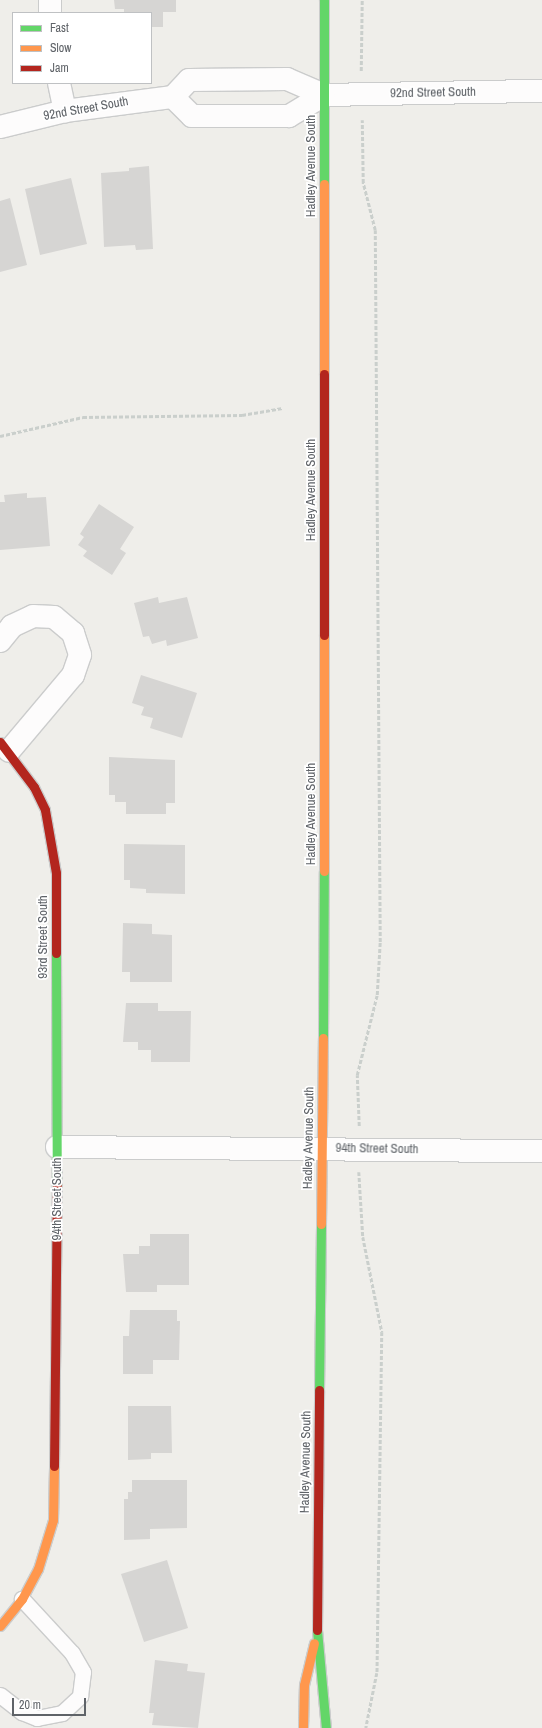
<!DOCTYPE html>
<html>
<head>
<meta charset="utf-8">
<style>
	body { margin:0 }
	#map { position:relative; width:542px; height:1728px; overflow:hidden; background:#efeeea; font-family:"Archivo Narrow",sans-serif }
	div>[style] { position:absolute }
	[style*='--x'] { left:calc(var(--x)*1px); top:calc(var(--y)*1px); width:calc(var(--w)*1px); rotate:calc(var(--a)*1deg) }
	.building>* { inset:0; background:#d6d5d3 }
	.path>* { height:2.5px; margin-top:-1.25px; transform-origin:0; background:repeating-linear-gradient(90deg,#cacfcc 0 4px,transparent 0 6px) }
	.roads { filter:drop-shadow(1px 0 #cbcccc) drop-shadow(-1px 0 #cbcccc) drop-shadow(0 1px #cbcccc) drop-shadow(0 -1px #cbcccc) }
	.lane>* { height:15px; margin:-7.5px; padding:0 7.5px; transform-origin:7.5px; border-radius:7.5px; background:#fdfcfc }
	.street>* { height:22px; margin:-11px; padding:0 11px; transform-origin:11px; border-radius:11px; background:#fdfcfc }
	.fast>* { height:9px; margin:-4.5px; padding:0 4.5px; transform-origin:4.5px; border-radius:4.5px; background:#63d668 }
	.slow>* { height:9px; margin:-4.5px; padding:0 4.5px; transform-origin:4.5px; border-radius:4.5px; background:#ff974d }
	.jam>* { height:9px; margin:-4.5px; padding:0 4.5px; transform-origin:4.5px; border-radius:4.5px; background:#b3261e }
	span { translate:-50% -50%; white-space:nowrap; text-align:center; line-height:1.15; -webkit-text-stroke:3.5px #fff; paint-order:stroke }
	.street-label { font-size:13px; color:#5f6368 }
	.legend { position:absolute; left:12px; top:12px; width:140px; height:72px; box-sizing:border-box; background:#fff; border:1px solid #bfc1c3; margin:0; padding:5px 7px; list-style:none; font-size:12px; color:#5f6368 }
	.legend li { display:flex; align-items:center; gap:8px; height:20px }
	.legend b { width:20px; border:1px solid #bfc1c3 }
	.scale { position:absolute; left:12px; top:1698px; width:74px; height:18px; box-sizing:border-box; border:2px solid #5f6368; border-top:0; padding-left:5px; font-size:12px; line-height:14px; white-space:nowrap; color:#5f6368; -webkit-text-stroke:3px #fff; paint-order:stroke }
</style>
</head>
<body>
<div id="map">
	<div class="building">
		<div style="clip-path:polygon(114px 0,176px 0,176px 12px,163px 12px,163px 27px,151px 27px,151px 13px,124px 13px,124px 9px,115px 9px)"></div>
		<div style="clip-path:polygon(149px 166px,153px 249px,136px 250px,135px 245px,104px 247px,101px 173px,129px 171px,129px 168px)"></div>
		<div style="clip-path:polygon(71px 178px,87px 244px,40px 255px,25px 189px)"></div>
		<div style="clip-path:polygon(10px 198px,27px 265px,0 272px,0 201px)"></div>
		<div style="clip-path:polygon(27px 493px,27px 498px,46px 497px,50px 546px,0 550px,0 502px,5px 502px,4px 495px)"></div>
		<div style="clip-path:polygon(99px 504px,134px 527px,120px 549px,126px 553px,112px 575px,83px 556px,87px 551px,78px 545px,84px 537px,80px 534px)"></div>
		<div style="clip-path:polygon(158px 597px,159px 603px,187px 597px,198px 638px,167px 646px,166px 640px,152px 644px,149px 636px,143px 637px,134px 603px)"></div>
		<div style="clip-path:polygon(141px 675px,197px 693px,182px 738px,150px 728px,153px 718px,141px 715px,144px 707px,132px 703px)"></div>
		<div style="clip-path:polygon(109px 757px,175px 760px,175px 803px,166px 803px,166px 814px,126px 814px,126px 802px,115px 802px,115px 795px,109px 795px)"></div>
		<div style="clip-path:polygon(124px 844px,185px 845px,185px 894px,146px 893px,146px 889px,130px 888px,130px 880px,124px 880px)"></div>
		<div style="clip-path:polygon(123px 923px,152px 924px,152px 934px,172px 935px,172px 982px,130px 982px,130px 972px,122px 972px)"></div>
		<div style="clip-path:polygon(126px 1003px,158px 1003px,158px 1011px,191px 1011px,190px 1062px,151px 1062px,151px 1050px,138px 1050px,138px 1042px,123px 1042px)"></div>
		<div style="clip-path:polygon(150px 1234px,189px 1234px,189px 1285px,157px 1285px,157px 1292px,126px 1292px,123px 1254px,139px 1254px,139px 1246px,150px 1246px)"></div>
		<div style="clip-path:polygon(130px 1310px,177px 1310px,177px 1321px,180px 1321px,179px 1360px,153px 1360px,153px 1374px,123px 1374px,123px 1336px,129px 1336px)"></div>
		<div style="clip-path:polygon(128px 1406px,171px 1406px,172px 1453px,151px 1453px,151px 1459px,128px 1460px)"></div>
		<div style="clip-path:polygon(132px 1480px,187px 1480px,187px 1528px,150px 1529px,150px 1539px,124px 1540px,124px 1499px,128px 1499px,128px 1492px,132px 1492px)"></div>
		<div style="clip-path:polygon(167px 1560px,188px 1628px,144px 1642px,121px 1574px)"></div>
		<div style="clip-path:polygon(155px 1660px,188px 1664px,187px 1671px,205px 1673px,198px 1728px,152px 1725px,154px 1713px,149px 1713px)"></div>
	</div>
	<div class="path">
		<div style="--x:361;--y:71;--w:71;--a:-89.2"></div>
		<div style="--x:0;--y:436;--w:85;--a:-12.9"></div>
		<div style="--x:83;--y:417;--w:159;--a:-0.7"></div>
		<div style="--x:242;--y:415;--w:41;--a:-9.9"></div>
		<div style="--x:359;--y:1126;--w:51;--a:-92.2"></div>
		<div style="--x:357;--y:1075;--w:82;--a:-76"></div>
		<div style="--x:377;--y:995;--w:53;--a:-86.8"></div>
		<div style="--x:380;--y:942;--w:712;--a:-90.4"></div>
		<div style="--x:375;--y:230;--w:49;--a:-104.3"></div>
		<div style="--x:363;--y:183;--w:63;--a:-90.9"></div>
		<div style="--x:359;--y:1172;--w:65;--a:86.5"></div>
		<div style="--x:363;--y:1237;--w:97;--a:78.7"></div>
		<div style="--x:382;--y:1332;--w:341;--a:90.8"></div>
		<div style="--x:377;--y:1673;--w:56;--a:101.3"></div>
	</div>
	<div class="roads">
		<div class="lane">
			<div style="--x:0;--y:1695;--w:28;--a:38"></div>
			<div style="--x:22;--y:1712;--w:16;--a:22"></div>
			<div style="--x:37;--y:1718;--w:25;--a:-11"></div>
			<div style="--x:62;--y:1713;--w:25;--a:-43"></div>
			<div style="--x:80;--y:1696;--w:24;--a:-83"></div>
			<div style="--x:83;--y:1672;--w:22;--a:-120"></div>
			<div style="--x:72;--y:1653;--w:74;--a:-132.8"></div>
		</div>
		<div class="street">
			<div style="--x:50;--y:0;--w:13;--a:90"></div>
			<div style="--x:59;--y:83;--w:29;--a:78"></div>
			<div style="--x:324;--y:95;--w:218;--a:-1.1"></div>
			<div style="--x:0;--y:127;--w:67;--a:-13.8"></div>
			<div style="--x:65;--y:111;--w:109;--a:-7.4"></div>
			<div style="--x:173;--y:97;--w:23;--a:-47"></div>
			<div style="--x:189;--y:80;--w:98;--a:-0.6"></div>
			<div style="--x:287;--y:79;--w:40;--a:23.4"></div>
			<div style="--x:324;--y:95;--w:41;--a:149"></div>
			<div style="--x:289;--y:116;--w:97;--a:180"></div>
			<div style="--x:192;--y:116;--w:27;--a:-135"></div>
			<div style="--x:0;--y:641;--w:19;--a:-51"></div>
			<div style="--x:12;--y:626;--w:23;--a:-25"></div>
			<div style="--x:33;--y:616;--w:21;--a:3"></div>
			<div style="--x:54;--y:617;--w:25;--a:40"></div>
			<div style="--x:73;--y:633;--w:23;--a:72"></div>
			<div style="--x:80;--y:655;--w:21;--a:109"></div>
			<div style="--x:73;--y:675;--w:99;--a:130.1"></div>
			<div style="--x:57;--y:1147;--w:485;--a:0.5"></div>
		</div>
		<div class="fast">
			<div style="--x:324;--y:0;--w:184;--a:90"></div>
			<div style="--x:56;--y:953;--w:233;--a:89.8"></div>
			<div style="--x:323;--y:1038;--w:167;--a:-89.7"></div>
			<div style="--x:319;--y:1390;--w:166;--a:-89.3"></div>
			<div style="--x:317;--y:1630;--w:98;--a:84.8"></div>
		</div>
		<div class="slow">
			<div style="--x:324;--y:184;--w:190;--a:90"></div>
			<div style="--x:324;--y:635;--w:236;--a:90"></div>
			<div style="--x:321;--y:1224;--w:186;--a:-89.4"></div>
			<div style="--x:0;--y:1626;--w:35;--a:-51"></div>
			<div style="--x:22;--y:1599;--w:34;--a:-62"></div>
			<div style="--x:38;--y:1569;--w:51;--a:-73"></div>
			<div style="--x:53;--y:1520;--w:54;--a:-88.9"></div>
			<div style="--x:303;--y:1728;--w:43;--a:-88.7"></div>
			<div style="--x:304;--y:1685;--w:43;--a:-76.6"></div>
		</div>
		<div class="jam">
			<div style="--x:324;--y:374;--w:261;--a:90"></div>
			<div style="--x:0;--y:742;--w:56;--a:52.9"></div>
			<div style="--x:34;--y:787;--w:25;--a:64"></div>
			<div style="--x:45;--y:810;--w:64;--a:80.1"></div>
			<div style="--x:56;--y:873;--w:80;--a:90"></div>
			<div style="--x:54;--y:1466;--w:280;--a:-89.4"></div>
			<div style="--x:317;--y:1630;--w:240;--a:-89.5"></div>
		</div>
	</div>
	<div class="street-label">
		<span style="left:433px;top:93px;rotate:-1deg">92nd Street South</span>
		<span style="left:86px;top:109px;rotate:-10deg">92nd Street South</span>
		<span style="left:311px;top:166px;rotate:-90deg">Hadley Avenue South</span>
		<span style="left:311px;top:490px;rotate:-90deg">Hadley Avenue South</span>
		<span style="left:311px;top:814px;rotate:-90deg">Hadley Avenue South</span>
		<span style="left:43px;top:937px;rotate:-90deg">93rd Street South</span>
		<span style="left:309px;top:1138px;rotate:-89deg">Hadley Avenue South</span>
		<span style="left:377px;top:1149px;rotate:1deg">94th Street South</span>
		<span style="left:57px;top:1199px;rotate:-90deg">94th Street South</span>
		<span style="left:306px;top:1462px;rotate:-89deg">Hadley Avenue South</span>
	</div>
	<ul class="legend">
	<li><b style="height:5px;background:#63d668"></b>Fast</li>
	<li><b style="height:5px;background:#ff974d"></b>Slow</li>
	<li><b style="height:5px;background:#b3261e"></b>Jam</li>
	</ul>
	<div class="scale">20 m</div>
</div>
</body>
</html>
